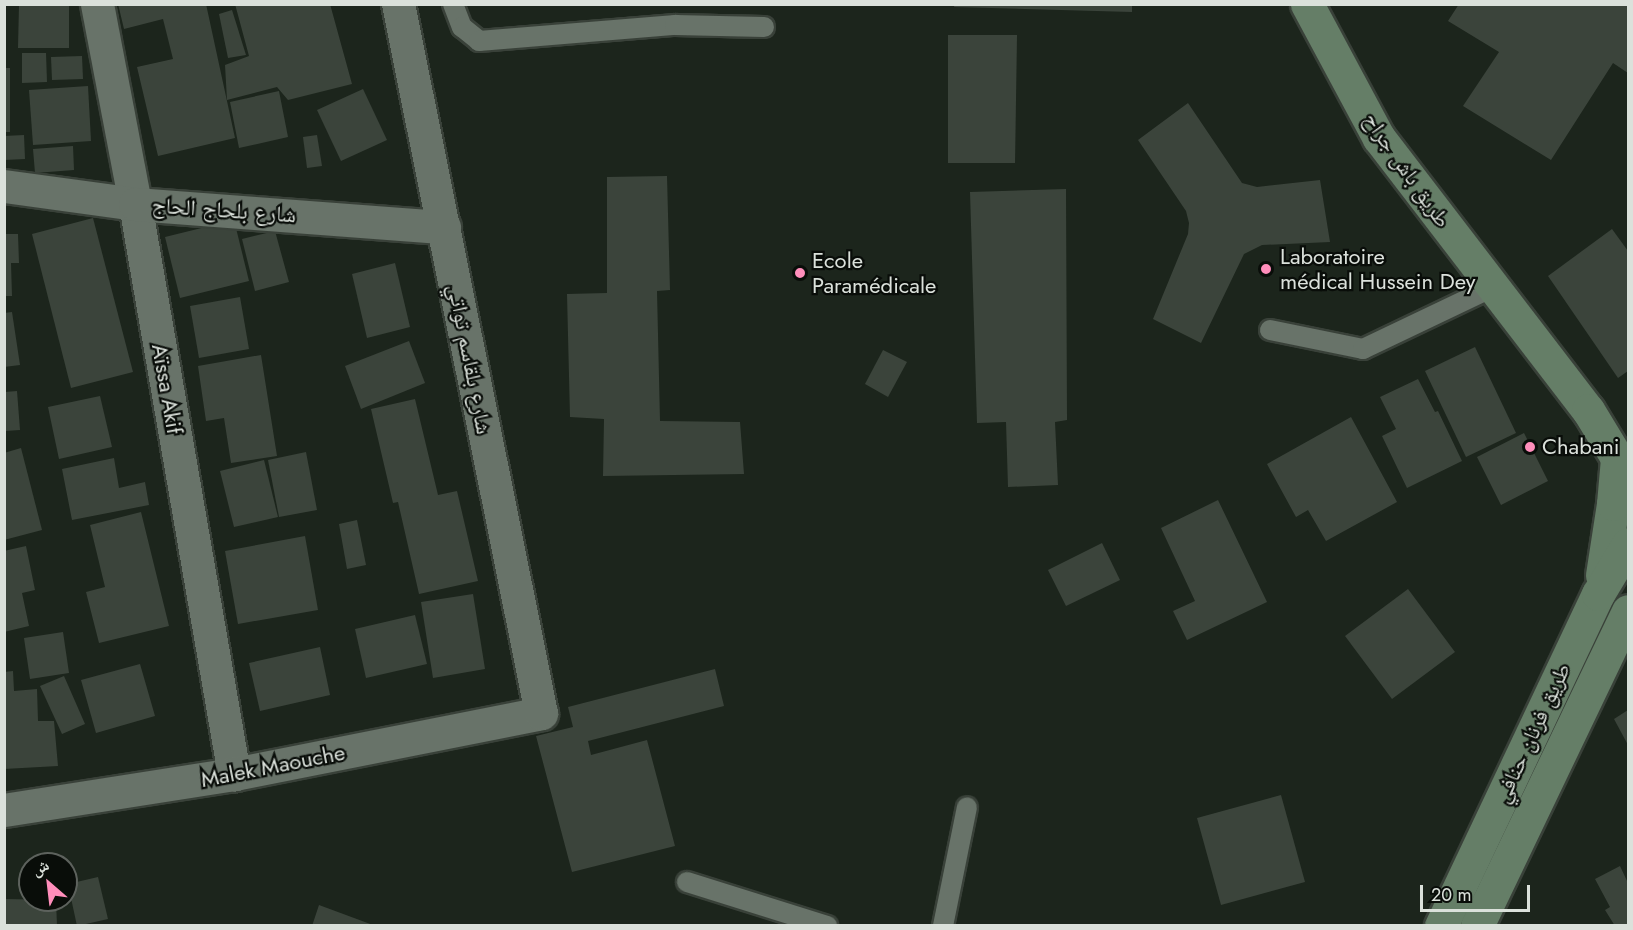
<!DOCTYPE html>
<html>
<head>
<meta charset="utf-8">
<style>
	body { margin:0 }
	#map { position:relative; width:1633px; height:930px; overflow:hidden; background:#1c251c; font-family:Jost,"Noto Naskh Arabic",sans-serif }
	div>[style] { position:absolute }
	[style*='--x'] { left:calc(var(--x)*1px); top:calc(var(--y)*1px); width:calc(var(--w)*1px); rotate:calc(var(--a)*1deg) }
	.building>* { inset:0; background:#3b443b }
	.roads { filter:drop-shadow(2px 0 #394139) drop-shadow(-2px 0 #394139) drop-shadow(0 2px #394139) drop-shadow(0 -2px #394139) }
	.service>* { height:20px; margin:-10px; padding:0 10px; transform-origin:10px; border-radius:10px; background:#687369 }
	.minor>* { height:33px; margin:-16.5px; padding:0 16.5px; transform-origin:16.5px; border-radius:16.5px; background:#687369 }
	.secondary>* { height:33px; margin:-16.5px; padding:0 16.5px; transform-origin:16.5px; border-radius:16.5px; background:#657e67 }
	.dots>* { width:16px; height:16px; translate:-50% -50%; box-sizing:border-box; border:3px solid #090d09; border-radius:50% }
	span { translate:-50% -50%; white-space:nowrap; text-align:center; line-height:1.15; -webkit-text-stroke:4.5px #090d09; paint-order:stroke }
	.street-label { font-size:22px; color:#dbe1db }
	.poi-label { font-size:22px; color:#dbe1db }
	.left { translate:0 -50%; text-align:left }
	.frame { position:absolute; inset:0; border:6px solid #dbe1db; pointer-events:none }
	.north { position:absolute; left:18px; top:852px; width:60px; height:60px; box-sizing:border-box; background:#090d09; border:2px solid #5d625d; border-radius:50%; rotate:332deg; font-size:16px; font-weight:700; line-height:24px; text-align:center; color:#dbe1db }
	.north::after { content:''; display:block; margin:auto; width:21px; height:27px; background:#ff8ebb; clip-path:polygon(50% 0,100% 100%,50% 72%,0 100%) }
	.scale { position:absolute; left:1420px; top:885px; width:110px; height:27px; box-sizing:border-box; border:3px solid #dbe1db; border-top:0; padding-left:8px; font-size:18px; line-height:21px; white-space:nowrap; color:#dbe1db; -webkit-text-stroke:4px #090d09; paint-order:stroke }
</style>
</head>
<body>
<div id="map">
	<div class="building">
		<div style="clip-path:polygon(118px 4px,206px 4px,235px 138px,158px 156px,137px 67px,173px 59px,163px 19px,124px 29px)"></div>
		<div style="clip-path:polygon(235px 4px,330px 4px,352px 84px,288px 100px,277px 87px,227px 100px,225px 65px,249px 56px)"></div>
		<div style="clip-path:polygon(955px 4px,1132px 4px,1132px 12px,954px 7px)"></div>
		<div style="clip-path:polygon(1459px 4px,1628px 4px,1628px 73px,1613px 63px,1551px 160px,1463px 106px,1499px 52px,1448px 21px)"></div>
		<div style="clip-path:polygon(19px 5px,69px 5px,69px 48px,18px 48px)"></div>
		<div style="clip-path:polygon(232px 10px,246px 55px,228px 58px,219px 14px)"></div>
		<div style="clip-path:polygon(948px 35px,1017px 35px,1015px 163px,948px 163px)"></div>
		<div style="clip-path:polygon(22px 53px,46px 53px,47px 82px,22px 83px)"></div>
		<div style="clip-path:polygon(82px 56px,83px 79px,52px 80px,51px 57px)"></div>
		<div style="clip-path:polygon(4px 68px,10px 68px,10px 132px,4px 132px)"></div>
		<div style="clip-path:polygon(88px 86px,91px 141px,33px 145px,29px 90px)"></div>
		<div style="clip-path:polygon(363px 89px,387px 140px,341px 161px,317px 110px)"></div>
		<div style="clip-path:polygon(279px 91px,288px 137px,239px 148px,230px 102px)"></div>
		<div style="clip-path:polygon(1188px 103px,1242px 183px,1257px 187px,1320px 180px,1330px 242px,1262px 245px,1244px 254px,1201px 343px,1153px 319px,1188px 234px,1189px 223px,1186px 211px,1138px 140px)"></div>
		<div style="clip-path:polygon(24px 135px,25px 159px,4px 160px,4px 136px)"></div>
		<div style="clip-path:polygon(317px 135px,322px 166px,307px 168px,303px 137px)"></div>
		<div style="clip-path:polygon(73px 146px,74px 170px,35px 173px,33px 149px)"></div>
		<div style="clip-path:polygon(667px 176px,670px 290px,657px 291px,660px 421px,740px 422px,744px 474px,603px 476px,604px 419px,570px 417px,567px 294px,607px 293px,607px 177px)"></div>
		<div style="clip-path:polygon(1066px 189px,1067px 420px,1055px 422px,1058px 485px,1008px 487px,1006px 422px,977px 423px,970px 192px)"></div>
		<div style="clip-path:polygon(93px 218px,133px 372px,71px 388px,32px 234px)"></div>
		<div style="clip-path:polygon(234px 220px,249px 281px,180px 298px,165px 237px)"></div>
		<div style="clip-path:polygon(1612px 229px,1628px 251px,1628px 371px,1618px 378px,1548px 276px)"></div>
		<div style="clip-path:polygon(275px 231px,289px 282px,255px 291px,242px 239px)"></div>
		<div style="clip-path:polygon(4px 234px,18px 234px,19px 263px,11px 263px,12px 296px,4px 296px)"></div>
		<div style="clip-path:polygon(395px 263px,410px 327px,367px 338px,352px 274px)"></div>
		<div style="clip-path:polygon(240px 297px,249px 349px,199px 358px,190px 306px)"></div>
		<div style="clip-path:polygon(12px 312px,20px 365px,4px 367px,4px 313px)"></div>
		<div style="clip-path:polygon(409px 341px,425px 383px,361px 409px,345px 366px)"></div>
		<div style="clip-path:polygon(1475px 347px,1516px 433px,1466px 457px,1425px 371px)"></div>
		<div style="clip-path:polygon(883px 350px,907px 362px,888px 397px,865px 384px)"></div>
		<div style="clip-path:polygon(261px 355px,277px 456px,231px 463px,224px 418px,206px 421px,198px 366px)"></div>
		<div style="clip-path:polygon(1418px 379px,1435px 412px,1438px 411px,1462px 461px,1407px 488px,1382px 436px,1396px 429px,1380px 397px)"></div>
		<div style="clip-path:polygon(17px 391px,20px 430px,5px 431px,5px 392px)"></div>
		<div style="clip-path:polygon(100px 396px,112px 447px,59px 459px,48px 407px)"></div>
		<div style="clip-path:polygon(415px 399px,438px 495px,457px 491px,478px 581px,419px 594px,398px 502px,393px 503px,371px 409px)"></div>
		<div style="clip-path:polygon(1351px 417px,1397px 502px,1326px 541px,1308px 510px,1296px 517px,1267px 464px)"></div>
		<div style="clip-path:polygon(1524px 433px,1548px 481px,1501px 505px,1477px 457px)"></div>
		<div style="clip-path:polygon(21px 448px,42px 530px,4px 540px,4px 453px)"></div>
		<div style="clip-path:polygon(306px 452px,317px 510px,279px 517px,268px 460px)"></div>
		<div style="clip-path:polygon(114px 458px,119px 488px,145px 482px,149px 505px,72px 520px,62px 469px)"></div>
		<div style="clip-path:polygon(264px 460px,278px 517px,234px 527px,220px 471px)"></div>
		<div style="clip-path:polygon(1218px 500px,1267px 602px,1187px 640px,1173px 611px,1195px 601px,1161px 528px)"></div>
		<div style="clip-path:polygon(141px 512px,169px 626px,99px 643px,86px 592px,105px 587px,90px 525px)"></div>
		<div style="clip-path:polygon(357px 520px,366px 565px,347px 569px,339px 524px)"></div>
		<div style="clip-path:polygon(305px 536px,318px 610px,238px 624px,225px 551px)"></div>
		<div style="clip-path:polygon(1102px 543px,1120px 580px,1066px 606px,1048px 570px)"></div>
		<div style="clip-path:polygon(26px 546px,35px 590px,22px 593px,29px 626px,4px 632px,4px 551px)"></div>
		<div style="clip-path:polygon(1408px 589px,1455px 652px,1392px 699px,1345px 636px)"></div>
		<div style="clip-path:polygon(473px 594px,485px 669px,433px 678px,421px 602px)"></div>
		<div style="clip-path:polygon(415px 615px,427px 664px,366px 678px,355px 629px)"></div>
		<div style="clip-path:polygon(63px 632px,69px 673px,30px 679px,24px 638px)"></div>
		<div style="clip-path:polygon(320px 647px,330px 695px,260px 711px,249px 663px)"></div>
		<div style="clip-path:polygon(140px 664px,155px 716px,96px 733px,81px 680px)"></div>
		<div style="clip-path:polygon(715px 669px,724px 706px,588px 741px,591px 755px,647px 740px,675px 846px,572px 872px,536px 736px,573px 727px,568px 707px)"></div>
		<div style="clip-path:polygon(13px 671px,14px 691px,37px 689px,38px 721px,54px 721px,58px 766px,4px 769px,4px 672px)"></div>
		<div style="clip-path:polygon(64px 676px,85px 724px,62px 734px,40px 686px)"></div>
		<div style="clip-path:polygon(1628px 710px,1628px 745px,1614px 719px)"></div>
		<div style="clip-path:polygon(1281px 795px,1305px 882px,1221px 905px,1197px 818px)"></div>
		<div style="clip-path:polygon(1620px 866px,1628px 883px,1628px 926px,1615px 926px,1605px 910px,1610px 907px,1595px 879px)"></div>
		<div style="clip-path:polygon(98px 877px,108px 919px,77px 926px,68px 884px)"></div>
		<div style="clip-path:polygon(4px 899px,56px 900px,57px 926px,4px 926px)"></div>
		<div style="clip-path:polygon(319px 905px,373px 925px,373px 926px,312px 926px)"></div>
	</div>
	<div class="roads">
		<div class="service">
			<div style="--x:453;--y:4;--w:25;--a:69"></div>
			<div style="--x:462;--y:27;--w:22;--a:39"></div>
			<div style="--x:479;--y:41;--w:197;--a:-4.7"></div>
			<div style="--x:675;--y:25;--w:89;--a:1.3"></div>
			<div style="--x:1270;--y:330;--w:95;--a:11.5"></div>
			<div style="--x:1363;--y:349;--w:144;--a:-25.5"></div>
			<div style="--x:687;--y:882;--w:147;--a:17.4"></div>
			<div style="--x:943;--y:926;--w:121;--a:-78.6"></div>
		</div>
		<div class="minor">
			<div style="--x:97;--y:4;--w:204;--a:79.2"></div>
			<div style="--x:135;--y:204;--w:579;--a:80.15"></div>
			<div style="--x:4;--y:186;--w:132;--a:7.8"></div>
			<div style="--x:135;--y:204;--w:310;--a:4.3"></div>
			<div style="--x:4;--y:810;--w:233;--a:-8.9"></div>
			<div style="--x:234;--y:774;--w:313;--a:-11.2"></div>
			<div style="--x:541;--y:713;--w:723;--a:-101.4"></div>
		</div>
		<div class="secondary">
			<div style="--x:1307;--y:4;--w:152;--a:61.8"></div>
			<div style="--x:1379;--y:138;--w:343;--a:52.5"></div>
			<div style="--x:1588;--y:410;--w:77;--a:58.8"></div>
			<div style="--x:1602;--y:575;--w:72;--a:-81.2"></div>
			<div style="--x:1613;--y:504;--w:46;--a:-85"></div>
			<div style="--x:1441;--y:926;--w:367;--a:-64.7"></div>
			<div style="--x:1598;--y:594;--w:58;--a:-59"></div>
			<div style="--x:1477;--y:926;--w:349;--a:-64.4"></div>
		</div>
	</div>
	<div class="dots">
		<div style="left:1266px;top:269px;background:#ff8ebb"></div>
		<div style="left:800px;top:273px;background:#ff8ebb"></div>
		<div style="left:1530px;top:447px;background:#ff8ebb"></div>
	</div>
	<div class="street-label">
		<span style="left:1407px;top:170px;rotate:55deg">طريق باش جراح</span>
		<span style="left:224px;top:210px;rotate:4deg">شارع بلحاج الحاج</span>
		<span style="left:470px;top:359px;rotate:79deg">شارع بلقاسم تواتي</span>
		<span style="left:167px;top:389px;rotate:80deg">Aïssa Akif</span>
		<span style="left:1532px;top:733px;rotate:-65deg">طريق فرنان حنافي</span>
		<span style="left:273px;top:766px;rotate:-11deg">Malek Maouche</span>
	</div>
	<div class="poi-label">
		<span class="left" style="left:1280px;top:269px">Laboratoire<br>médical Hussein Dey</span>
		<span class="left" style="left:812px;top:273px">Ecole<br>Paramédicale</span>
		<span class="left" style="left:1542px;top:447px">Chabani</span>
	</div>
	<div class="frame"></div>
	<div class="north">ش</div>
	<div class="scale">20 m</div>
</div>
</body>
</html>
